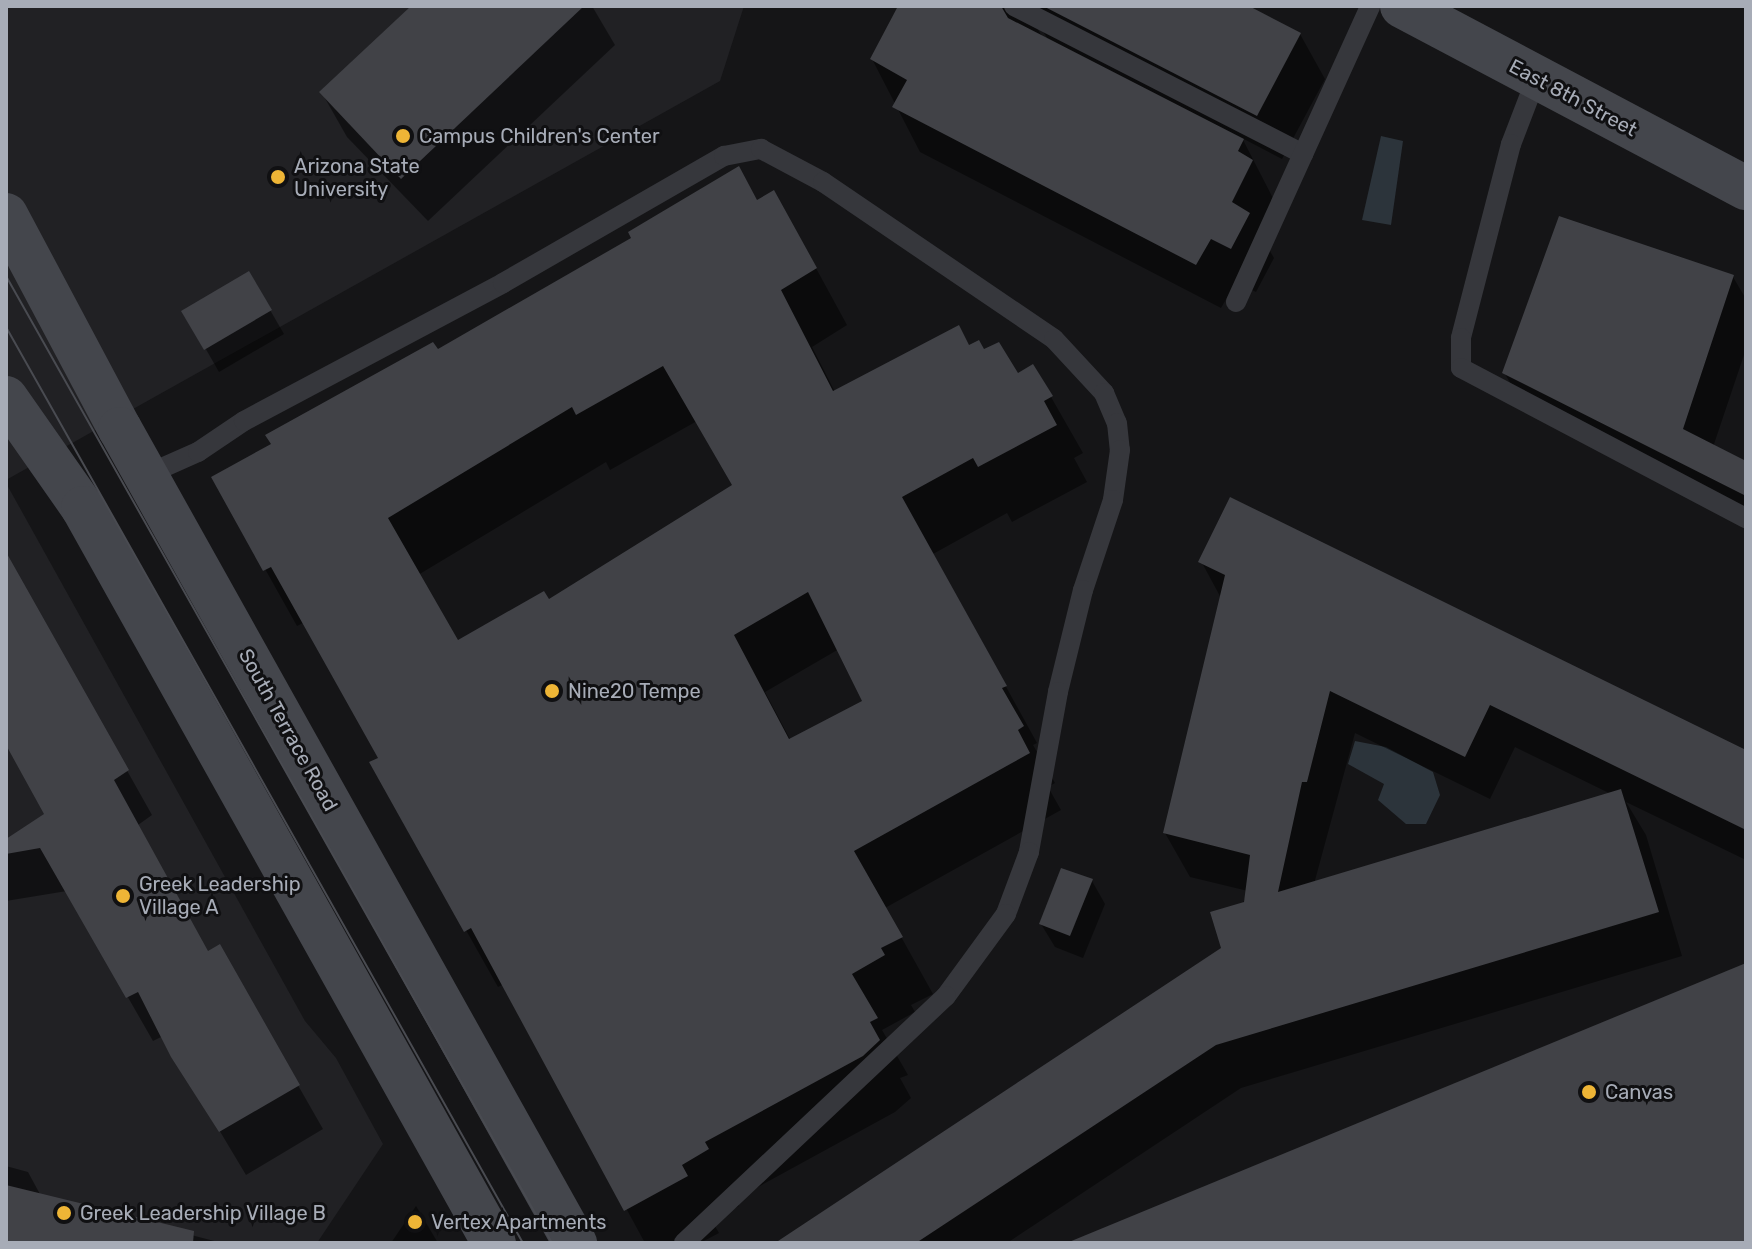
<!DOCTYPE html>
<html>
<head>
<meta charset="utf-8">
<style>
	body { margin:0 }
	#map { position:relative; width:1752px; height:1249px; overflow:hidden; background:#151517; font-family:Rubik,sans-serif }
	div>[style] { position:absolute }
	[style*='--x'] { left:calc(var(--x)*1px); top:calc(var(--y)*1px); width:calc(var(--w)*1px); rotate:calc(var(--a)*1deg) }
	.built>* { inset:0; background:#212124 }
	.water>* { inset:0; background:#2c343b }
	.shadow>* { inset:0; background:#0007 }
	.building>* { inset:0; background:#414247 }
	.lane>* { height:20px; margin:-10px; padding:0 10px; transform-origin:10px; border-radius:10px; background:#36373c }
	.secondary>* { height:44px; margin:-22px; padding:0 22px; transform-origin:22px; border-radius:22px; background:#44464c }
	.tram>* { height:2px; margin:-1px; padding:0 1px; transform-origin:1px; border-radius:1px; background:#494b51 }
	.dots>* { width:22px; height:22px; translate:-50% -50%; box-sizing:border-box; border:4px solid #101012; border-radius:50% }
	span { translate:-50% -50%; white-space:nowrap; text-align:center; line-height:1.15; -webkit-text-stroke:6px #101012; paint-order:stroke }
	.street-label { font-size:20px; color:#a7acb7 }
	.poi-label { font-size:20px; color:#a7acb7 }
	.left { translate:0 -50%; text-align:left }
	.frame { position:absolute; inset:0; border:8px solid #a7acb7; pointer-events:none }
</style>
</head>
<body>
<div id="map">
	<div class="built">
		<div style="clip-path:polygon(6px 6px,744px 6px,720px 81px,6px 480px)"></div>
		<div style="clip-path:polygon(6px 483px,305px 1021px,336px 1058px,383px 1144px,317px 1243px,6px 1243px)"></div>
	</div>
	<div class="water">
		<div style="clip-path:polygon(1381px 136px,1403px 141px,1391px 225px,1362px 220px)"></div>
		<div style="clip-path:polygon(1355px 741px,1386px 747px,1433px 772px,1440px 795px,1426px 824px,1406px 824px,1378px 800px,1384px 784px,1348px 764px)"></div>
	</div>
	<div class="shadow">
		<div style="clip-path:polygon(414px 6px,592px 6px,615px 45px,428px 221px,347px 137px,322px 93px)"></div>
		<div style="clip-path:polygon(900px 6px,1024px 6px,1043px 38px,1047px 38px,1029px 6px,1244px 6px,1300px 34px,1325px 79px,1282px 159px,1242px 138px,1277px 206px,1261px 236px,1274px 258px,1256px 292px,1236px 282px,1221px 308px,920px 152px,872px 59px)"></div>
		<div style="clip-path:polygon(evenodd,757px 203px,805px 248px,847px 325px,812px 347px,835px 392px,969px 347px,1051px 397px,1083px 453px,1074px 458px,1087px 482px,1012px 522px,1007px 513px,933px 554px,1037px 743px,1033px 745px,1055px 783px,1048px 787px,1061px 810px,885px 908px,933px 994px,911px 1005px,915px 1012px,882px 1030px,908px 1075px,900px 1078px,911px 1098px,895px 1112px,736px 1199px,739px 1206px,712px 1221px,719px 1233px,700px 1243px,645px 1243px,504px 984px,498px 987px,372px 763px,380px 758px,305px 622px,297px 626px,214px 478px,438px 352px,757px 203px,697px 421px,734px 486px,548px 602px,457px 643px,418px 575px,606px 462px,610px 470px,697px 421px,757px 203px,839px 649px,865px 701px,791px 741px,765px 692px,839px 649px)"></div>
		<div style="clip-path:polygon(249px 274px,284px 334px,219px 372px,184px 311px)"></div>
		<div style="clip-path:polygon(1733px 277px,1746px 299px,1746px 349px,1713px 447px,1746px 464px,1746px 525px,1527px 413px,1504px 372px)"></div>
		<div style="clip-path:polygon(evenodd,1201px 561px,1746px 752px,1746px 860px,1626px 802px,1646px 835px,1682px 956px,1241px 1088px,1007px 1243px,779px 1243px,1224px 949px,1248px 891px,1190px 877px,1165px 833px,1221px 598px,1201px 561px,1355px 733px,1490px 799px,1515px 747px,1611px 794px,1314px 884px,1355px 733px)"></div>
		<div style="clip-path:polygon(6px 583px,43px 621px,152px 815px,138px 825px,208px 953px,219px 947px,323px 1129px,246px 1175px,163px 1036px,153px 1041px,67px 891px,6px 901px,6px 841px,47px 815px,6px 741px)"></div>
		<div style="clip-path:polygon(1092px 881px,1105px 904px,1083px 958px,1055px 947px,1041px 924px)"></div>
		<div style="clip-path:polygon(6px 1166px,28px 1172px,41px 1196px,222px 1243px,6px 1243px)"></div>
		<div style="clip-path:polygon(416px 1206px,438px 1243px,391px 1243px)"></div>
	</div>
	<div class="building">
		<div style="clip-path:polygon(411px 6px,584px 6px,401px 179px,319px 92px)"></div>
		<div style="clip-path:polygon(898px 6px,1001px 6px,1008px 18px,1244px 139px,1238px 151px,1253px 160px,1232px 202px,1250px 213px,1231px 249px,1211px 239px,1196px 265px,892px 107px,907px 80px,870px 59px)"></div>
		<div style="clip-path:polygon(1043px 6px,1249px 6px,1301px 33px,1257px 116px)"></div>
		<div style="clip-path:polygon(evenodd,739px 166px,757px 200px,774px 190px,817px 268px,781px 290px,833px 391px,959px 325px,969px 345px,979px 340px,984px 349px,999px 342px,1018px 373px,1033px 364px,1053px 396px,1044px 401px,1057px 425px,978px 467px,973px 458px,902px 497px,1007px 686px,1002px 688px,1024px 726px,1018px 730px,1030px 753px,854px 851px,903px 937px,881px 948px,885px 955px,852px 974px,878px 1018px,870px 1022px,880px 1040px,863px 1056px,705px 1142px,709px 1149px,682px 1165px,688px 1176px,624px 1211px,471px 928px,464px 932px,369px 762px,378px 758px,271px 567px,263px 571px,211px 477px,271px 444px,265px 435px,433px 342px,438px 349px,631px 238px,628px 232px,739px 166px,663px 366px,732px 485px,549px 599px,544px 591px,458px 640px,388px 518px,572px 407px,576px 415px,663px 366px,739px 166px,808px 592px,862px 701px,789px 739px,734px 635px,808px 592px)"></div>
		<div style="clip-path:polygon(1559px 216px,1734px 275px,1683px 429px,1746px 461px,1746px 496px,1502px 373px)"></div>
		<div style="clip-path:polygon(249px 271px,272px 310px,204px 350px,181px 311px)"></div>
		<div style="clip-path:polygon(1230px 497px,1746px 750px,1746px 830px,1490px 705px,1465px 757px,1330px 691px,1307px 782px,1302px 782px,1278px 892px,1621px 789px,1659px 912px,1216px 1045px,916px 1243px,775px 1243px,1221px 948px,1210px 912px,1244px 902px,1250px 855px,1163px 833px,1225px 575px,1198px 562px)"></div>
		<div style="clip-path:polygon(6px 552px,129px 770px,114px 780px,208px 951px,220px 944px,300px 1085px,219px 1132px,171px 1057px,138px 992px,126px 998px,40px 848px,6px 854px,6px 839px,44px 814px,6px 745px)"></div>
		<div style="clip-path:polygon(1061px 868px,1093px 879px,1070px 936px,1039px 924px)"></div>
		<div style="clip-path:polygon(1746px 963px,1746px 1243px,1069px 1243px,1069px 1242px)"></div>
		<div style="clip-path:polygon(6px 1185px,194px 1231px,193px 1243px,6px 1243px)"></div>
	</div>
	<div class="lane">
		<div style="--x:1014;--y:6;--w:325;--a:27.1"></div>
		<div style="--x:1536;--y:79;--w:70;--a:111"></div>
		<div style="--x:1511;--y:144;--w:200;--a:104.5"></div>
		<div style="--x:1461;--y:338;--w:30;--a:90"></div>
		<div style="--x:1461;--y:368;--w:322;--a:27.8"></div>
		<div style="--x:1236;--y:302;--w:325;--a:-65.6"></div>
		<div style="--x:146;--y:475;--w:57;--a:-23.9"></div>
		<div style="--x:198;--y:452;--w:55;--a:-34"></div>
		<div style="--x:244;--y:421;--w:293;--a:-28"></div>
		<div style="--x:503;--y:283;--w:255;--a:-29.9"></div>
		<div style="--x:724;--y:156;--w:38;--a:-11"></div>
		<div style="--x:761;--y:149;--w:70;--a:28"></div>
		<div style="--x:823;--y:182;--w:279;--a:34.2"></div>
		<div style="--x:1054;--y:339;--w:74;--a:47.2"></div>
		<div style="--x:1104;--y:393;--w:33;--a:67"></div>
		<div style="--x:1117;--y:423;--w:27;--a:84"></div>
		<div style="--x:1120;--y:450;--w:50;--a:98"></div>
		<div style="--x:1113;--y:500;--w:95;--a:108.4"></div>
		<div style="--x:1083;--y:590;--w:105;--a:103.8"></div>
		<div style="--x:1058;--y:692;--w:163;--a:100.3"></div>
		<div style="--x:1029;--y:852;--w:66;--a:110.4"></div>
		<div style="--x:1006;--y:914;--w:102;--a:126.2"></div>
		<div style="--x:946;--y:996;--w:360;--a:136.7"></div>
	</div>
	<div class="secondary">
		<div style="--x:1402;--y:6;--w:389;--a:27.9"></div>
		<div style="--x:6;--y:215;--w:242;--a:62"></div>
		<div style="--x:120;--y:429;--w:933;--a:60.8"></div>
		<div style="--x:6;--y:398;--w:134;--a:55"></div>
		<div style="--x:83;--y:508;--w:842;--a:60.79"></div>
	</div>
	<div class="tram">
		<div style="--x:6;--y:276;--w:1110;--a:60.55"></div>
		<div style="--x:6;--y:327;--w:1052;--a:60.56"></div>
	</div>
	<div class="dots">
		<div style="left:403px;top:136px;background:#eeb536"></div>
		<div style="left:278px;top:177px;background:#eeb536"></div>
		<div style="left:552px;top:691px;background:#eeb536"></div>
		<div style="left:123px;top:896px;background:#eeb536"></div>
		<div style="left:1589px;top:1092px;background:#eeb536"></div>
		<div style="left:64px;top:1213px;background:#eeb536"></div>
		<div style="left:415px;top:1222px;background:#eeb536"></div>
	</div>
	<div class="street-label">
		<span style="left:1573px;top:98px;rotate:28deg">East 8th Street</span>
		<span style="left:288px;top:730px;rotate:61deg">South Terrace Road</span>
	</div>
	<div class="poi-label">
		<span class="left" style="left:419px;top:136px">Campus Children's Center</span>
		<span class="left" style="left:294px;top:178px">Arizona State<br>University</span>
		<span class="left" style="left:568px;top:691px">Nine20 Tempe</span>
		<span class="left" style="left:139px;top:896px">Greek Leadership<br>Village A</span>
		<span class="left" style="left:1605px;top:1092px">Canvas</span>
		<span class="left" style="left:80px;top:1213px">Greek Leadership Village B</span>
		<span class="left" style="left:431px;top:1222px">Vertex Apartments</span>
	</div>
	<div class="frame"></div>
</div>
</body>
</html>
